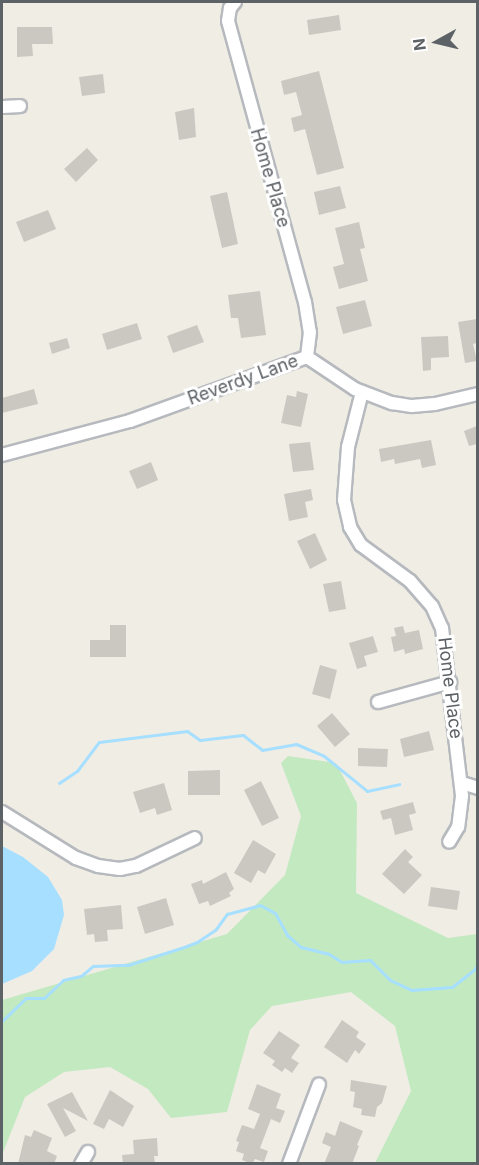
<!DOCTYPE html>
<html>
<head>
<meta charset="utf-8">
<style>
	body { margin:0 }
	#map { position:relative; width:479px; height:1165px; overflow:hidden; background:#f0ede5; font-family:Inter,sans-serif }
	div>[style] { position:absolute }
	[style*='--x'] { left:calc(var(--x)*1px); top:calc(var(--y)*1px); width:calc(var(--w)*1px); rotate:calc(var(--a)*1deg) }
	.green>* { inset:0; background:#c3e9c0 }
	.water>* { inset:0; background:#a6dfff }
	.stream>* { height:3px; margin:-1.5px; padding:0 1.5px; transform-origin:1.5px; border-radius:1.5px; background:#a6dfff }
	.building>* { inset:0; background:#cbc8c2 }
	.roads { filter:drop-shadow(2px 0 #b6b9bd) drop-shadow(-2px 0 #b6b9bd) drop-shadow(0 2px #b6b9bd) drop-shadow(0 -2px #b6b9bd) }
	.minor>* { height:12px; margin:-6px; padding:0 6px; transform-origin:6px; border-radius:6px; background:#fff }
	span { translate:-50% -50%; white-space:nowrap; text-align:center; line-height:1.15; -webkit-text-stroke:6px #fff; paint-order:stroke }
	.street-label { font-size:18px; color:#5d6267 }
	.frame { position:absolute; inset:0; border:3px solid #5d6267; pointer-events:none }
	.north { position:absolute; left:407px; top:12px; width:60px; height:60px; -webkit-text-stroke:4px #fff; paint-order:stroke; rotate:262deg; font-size:16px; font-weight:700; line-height:24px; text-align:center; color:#5d6267 }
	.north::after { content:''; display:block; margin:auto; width:21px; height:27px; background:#5d6267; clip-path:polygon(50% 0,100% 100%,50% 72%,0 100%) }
</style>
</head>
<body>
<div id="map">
	<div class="green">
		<div style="clip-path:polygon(288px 756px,336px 763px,357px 803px,356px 893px,448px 938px,477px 934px,477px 1163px,375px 1163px,411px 1091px,395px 1026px,351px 992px,272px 1006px,250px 1030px,227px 1112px,171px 1118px,148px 1089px,110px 1067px,64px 1072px,25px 1097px,2px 1155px,2px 1000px,227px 934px,285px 875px,301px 816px,281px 763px)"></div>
	</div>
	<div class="water">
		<div style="clip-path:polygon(2px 846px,23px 857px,48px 877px,62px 900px,64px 915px,54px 949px,32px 971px,2px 984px)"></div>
	</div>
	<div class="stream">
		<div style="--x:59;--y:783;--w:22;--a:-34"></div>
		<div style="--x:77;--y:771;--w:36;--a:-53"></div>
		<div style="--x:99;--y:742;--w:89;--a:-7.1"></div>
		<div style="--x:187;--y:731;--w:16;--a:35"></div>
		<div style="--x:200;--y:740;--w:43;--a:-6.6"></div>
		<div style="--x:243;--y:735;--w:24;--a:38"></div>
		<div style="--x:262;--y:750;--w:35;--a:-10"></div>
		<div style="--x:296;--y:744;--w:30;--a:23"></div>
		<div style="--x:324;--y:756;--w:55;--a:39.1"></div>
		<div style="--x:367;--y:791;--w:33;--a:-12"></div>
		<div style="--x:2;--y:1021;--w:33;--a:-44"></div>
		<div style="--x:26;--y:998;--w:18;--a:0"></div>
		<div style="--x:44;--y:998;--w:26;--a:-43"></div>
		<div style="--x:63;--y:980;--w:18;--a:-13"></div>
		<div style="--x:81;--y:976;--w:16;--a:-40"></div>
		<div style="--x:93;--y:966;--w:35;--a:-2"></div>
		<div style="--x:128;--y:965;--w:59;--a:-17.8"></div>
		<div style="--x:184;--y:947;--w:14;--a:-21"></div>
		<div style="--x:197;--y:942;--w:23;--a:-34"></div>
		<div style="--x:216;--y:929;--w:19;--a:-54"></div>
		<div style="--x:227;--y:914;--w:34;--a:-15"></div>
		<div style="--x:260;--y:905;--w:17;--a:28"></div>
		<div style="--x:275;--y:913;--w:25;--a:61"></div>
		<div style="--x:287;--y:935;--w:18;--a:41"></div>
		<div style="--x:301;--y:947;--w:29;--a:14"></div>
		<div style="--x:329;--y:954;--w:15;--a:32"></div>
		<div style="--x:342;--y:962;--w:28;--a:-4"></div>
		<div style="--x:370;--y:960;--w:28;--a:45"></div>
		<div style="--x:390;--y:980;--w:23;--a:25"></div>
		<div style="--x:411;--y:990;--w:41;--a:-4.2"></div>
		<div style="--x:452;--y:987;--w:29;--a:-38"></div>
		<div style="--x:475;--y:969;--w:7;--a:-63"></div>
	</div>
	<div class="building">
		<div style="clip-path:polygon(339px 15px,341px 30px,309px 35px,307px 20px)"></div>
		<div style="clip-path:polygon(17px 27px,52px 27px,53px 44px,32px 44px,33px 56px,17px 57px)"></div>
		<div style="clip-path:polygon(319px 71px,344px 168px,317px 175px,305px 129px,294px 132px,291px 118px,302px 115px,296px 92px,284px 95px,281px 81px)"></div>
		<div style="clip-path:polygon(103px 74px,105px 93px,82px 96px,79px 77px)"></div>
		<div style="clip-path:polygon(194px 108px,196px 137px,179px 140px,175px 112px)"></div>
		<div style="clip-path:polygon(87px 148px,98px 160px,76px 182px,64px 169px)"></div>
		<div style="clip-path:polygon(340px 186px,346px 208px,319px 215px,314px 192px)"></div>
		<div style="clip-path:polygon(227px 192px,238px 244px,222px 248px,210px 196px)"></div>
		<div style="clip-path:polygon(48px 210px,56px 229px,24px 242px,16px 222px)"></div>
		<div style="clip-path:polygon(359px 222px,365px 248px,360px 249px,368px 281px,339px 289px,333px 267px,344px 264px,335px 228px)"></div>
		<div style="clip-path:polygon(260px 291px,266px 335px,241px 338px,238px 318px,231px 318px,228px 295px)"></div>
		<div style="clip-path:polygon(365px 300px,372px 326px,343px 334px,336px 307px)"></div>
		<div style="clip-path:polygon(477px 319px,477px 343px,473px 344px,477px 361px,465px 363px,458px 322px)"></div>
		<div style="clip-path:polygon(137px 323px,142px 339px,107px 350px,102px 334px)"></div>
		<div style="clip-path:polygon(197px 325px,204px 342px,173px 353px,167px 336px)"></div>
		<div style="clip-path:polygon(448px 336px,449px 357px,431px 358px,431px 370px,423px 371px,421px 337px)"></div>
		<div style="clip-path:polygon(67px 338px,70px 348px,52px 354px,49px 343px)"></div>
		<div style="clip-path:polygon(34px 389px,38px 404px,2px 413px,2px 398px)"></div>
		<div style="clip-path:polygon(297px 391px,308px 394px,301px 427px,281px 423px,287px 395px,296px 397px)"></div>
		<div style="clip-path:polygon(477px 426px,477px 444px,469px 446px,464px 431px)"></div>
		<div style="clip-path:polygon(431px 440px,436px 465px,422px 468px,420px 459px,395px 464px,394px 459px,381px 462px,379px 449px)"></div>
		<div style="clip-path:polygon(310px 442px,314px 470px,293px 472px,289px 444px)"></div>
		<div style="clip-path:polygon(151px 462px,158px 480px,137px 489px,129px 471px)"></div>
		<div style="clip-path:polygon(311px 489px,313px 500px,305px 502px,308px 517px,289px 521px,284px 494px)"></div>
		<div style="clip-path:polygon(315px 533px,327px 560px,310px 569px,297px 541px)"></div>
		<div style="clip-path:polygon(341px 581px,346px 609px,329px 612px,323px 584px)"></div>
		<div style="clip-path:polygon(110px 625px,126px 625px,126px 657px,90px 657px,90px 640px,110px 640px)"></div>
		<div style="clip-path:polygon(403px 626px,405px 633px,419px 630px,423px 649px,405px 654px,404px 649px,394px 652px,391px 637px,396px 636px,394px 628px)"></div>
		<div style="clip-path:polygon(373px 636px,378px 652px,364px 656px,367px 666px,357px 669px,349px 643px)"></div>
		<div style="clip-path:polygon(320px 665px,337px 670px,330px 699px,312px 694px)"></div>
		<div style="clip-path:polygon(332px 713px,350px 734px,335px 747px,317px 726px)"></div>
		<div style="clip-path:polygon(429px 731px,434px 750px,404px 757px,400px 739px)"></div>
		<div style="clip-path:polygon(358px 748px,388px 749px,387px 767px,358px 766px)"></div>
		<div style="clip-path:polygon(220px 770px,220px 795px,188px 795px,188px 771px)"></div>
		<div style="clip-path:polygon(261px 781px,279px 818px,262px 826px,244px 790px)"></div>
		<div style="clip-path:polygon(164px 783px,172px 810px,157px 815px,155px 808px,140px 813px,133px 792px)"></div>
		<div style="clip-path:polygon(413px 802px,416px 813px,409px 815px,413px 830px,395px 835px,391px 818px,383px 820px,380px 811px)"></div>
		<div style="clip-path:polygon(253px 840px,276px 854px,265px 874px,258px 870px,251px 883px,234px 873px)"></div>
		<div style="clip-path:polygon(405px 849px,413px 857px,408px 862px,422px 875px,404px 894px,382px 874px)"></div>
		<div style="clip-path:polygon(226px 872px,234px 889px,229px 893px,231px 896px,210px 906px,208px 901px,199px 904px,191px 884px,202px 880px,203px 884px)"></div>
		<div style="clip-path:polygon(431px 887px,460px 891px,457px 910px,428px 906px)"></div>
		<div style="clip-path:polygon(166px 898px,174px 925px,145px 934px,137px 907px)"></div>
		<div style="clip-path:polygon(121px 905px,123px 929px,107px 930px,108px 941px,95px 942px,94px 934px,87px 935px,84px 909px)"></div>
		<div style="clip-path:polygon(342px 1020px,359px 1032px,356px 1037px,366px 1044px,359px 1054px,355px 1050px,347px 1063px,324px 1047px)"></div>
		<div style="clip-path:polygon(279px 1031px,300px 1045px,291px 1058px,299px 1063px,292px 1073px,285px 1068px,282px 1072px,272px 1065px,275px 1061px,263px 1053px)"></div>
		<div style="clip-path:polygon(351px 1080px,387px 1086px,382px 1103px,377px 1107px,375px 1117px,361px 1115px,362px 1109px,353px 1107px,355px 1092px,350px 1091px)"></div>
		<div style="clip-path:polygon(257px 1084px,281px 1094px,276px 1108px,285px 1111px,280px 1123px,271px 1119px,260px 1148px,268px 1151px,264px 1162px,255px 1159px,252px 1164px,242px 1160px,244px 1154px,236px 1151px,239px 1142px,236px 1141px,242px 1125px,254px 1129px,260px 1114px,248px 1109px)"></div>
		<div style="clip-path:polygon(110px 1090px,134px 1106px,123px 1127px,109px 1119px,104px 1129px,93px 1124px)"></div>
		<div style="clip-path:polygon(72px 1092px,88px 1121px,63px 1108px,76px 1131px,65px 1137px,47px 1104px)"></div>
		<div style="clip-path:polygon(340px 1121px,363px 1131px,357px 1145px,359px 1146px,352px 1164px,324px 1164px,331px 1147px,322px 1143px,326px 1132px,335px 1136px)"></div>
		<div style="clip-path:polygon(34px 1130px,52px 1138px,47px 1151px,57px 1156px,54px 1164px,18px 1164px,25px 1135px,31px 1137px)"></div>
		<div style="clip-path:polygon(157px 1138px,158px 1156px,154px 1156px,155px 1164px,123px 1164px,122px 1155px,134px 1154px,133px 1140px)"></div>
	</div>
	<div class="roads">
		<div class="minor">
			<div style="--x:235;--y:2;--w:8;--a:130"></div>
			<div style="--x:230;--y:8;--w:13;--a:99"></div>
			<div style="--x:228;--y:21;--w:291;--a:74.7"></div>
			<div style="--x:305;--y:302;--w:30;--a:81"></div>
			<div style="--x:310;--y:332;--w:25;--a:97"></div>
			<div style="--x:2;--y:107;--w:18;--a:-3"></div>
			<div style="--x:362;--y:392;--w:57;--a:104.3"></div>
			<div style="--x:348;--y:447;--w:53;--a:94.3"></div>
			<div style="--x:344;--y:500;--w:28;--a:77"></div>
			<div style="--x:350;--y:527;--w:21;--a:59"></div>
			<div style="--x:361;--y:545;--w:61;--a:36.3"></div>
			<div style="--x:410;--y:581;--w:33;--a:49"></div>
			<div style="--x:432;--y:606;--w:24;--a:66"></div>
			<div style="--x:442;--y:628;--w:169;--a:83.2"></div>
			<div style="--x:462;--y:796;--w:31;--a:97"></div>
			<div style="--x:458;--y:827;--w:17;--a:121"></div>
			<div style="--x:2;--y:455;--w:132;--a:-14.9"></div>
			<div style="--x:130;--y:421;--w:188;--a:-19.9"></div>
			<div style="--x:307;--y:357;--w:58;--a:33.7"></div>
			<div style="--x:355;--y:389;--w:40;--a:21"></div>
			<div style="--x:392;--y:403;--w:20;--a:9"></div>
			<div style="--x:412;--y:406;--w:23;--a:-5"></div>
			<div style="--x:435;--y:404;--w:44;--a:-13.1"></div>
			<div style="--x:378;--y:702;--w:75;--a:-15.5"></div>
			<div style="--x:462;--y:783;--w:17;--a:17"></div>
			<div style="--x:2;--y:812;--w:87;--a:31.9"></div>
			<div style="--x:76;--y:858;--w:23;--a:20"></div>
			<div style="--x:98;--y:866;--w:22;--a:8"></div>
			<div style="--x:120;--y:869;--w:16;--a:-11"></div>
			<div style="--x:136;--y:866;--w:65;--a:-25.4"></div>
			<div style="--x:81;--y:1164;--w:14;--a:-60"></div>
			<div style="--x:289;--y:1164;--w:85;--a:-69.4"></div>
		</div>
	</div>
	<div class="street-label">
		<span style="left:270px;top:178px;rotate:74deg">Home Place</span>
		<span style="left:243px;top:380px;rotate:-20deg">Reverdy Lane</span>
		<span style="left:450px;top:688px;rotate:83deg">Home Place</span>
	</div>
	<div class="frame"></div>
	<div class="north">N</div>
</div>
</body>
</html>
